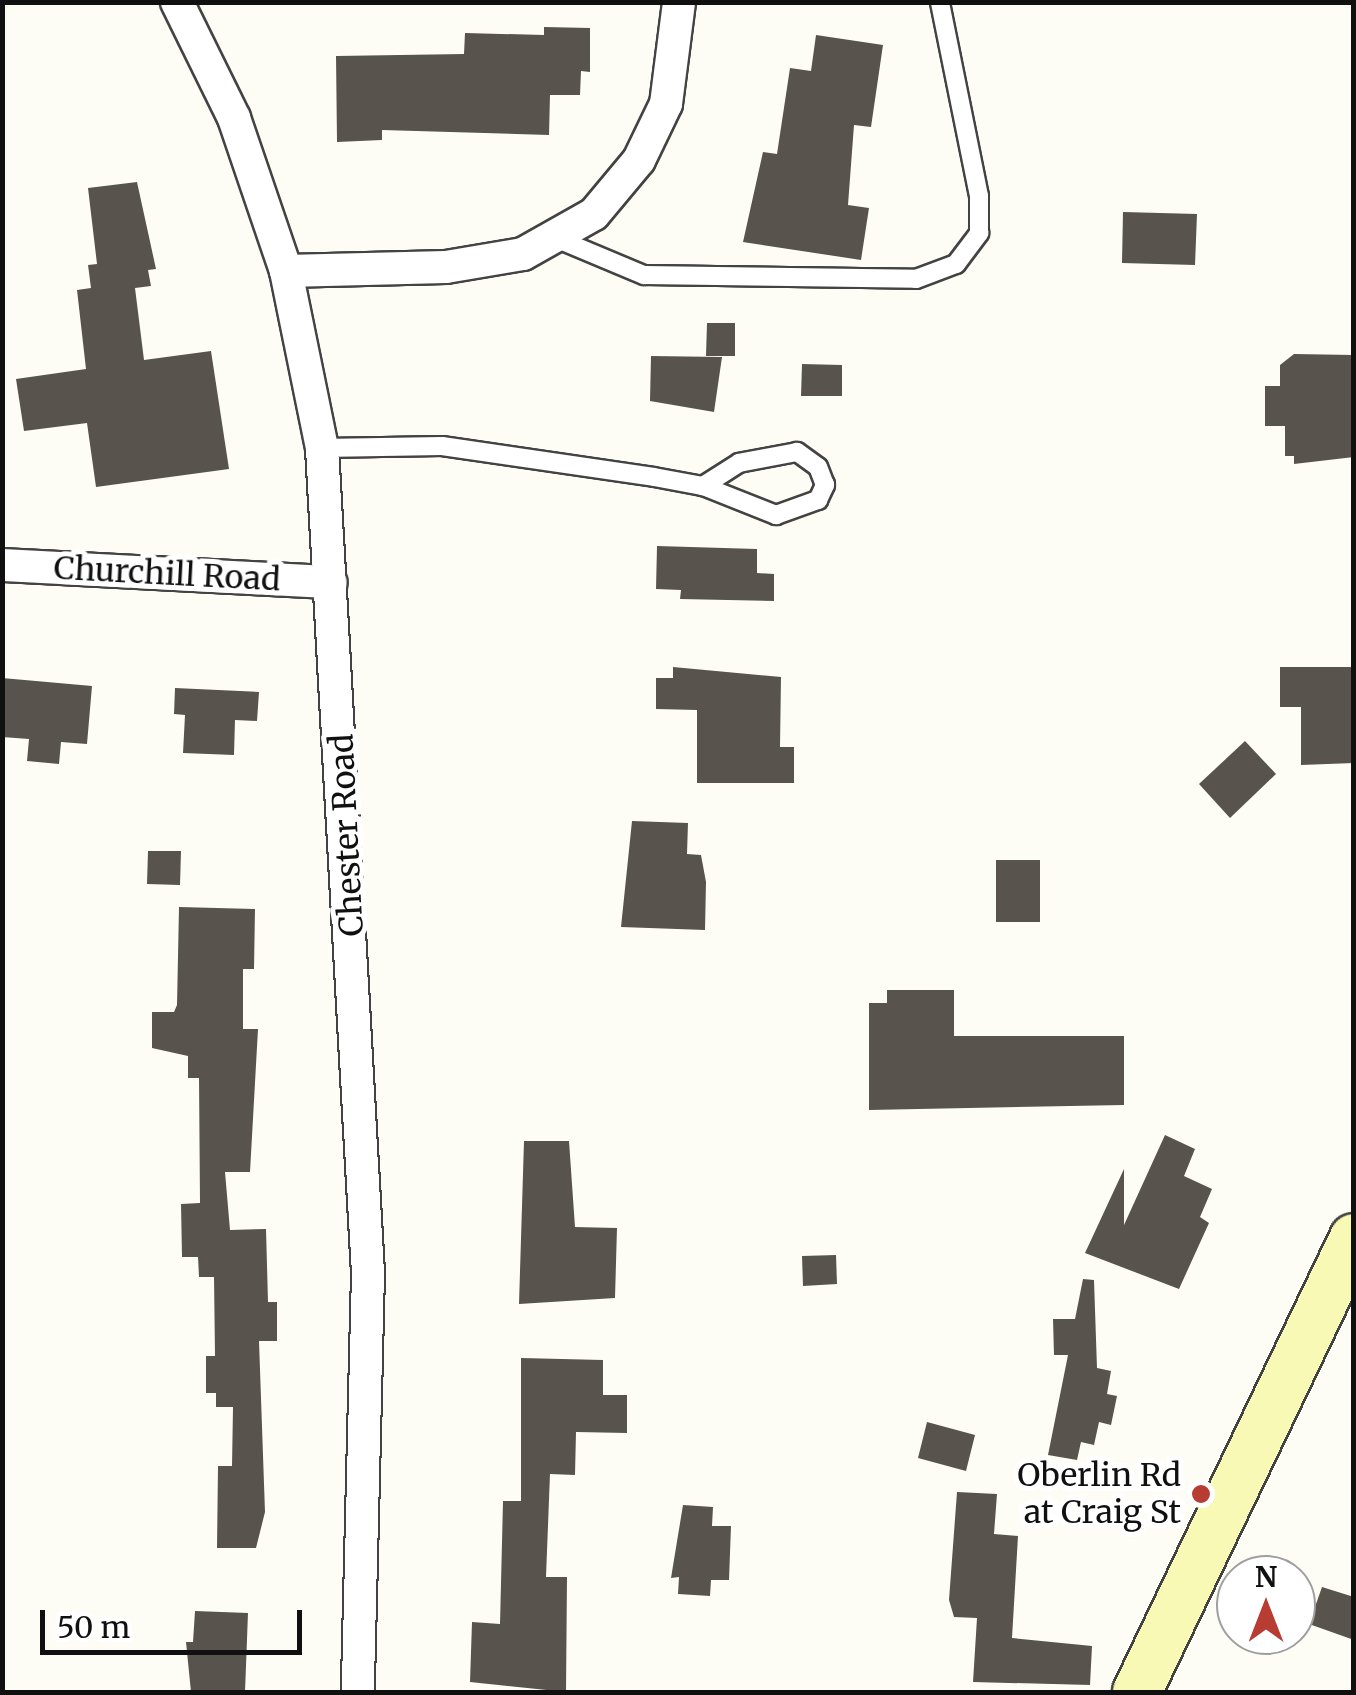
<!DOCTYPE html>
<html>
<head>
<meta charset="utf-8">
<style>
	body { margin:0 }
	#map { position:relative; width:1356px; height:1695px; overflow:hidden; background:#fefdf5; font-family:Merriweather,serif }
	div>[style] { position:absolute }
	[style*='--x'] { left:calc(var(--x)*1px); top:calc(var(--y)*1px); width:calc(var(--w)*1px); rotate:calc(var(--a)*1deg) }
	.building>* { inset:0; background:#58534d }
	.roads { filter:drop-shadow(2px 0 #434343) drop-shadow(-2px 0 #434343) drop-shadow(0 2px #434343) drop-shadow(0 -2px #434343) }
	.service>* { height:18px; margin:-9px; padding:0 9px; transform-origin:9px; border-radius:9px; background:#fff }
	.minor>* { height:32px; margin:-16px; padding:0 16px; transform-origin:16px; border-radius:16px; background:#fff }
	.secondary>* { height:48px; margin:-24px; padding:0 24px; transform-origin:24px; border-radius:24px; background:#f8f9b5 }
	.dots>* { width:28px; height:28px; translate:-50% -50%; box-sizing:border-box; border:5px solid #fff; border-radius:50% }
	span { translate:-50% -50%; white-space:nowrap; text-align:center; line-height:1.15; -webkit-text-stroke:10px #fff; paint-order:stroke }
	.street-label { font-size:32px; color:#101010 }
	.poi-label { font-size:32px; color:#101010 }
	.right { translate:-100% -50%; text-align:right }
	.frame { position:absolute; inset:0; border:5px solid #101010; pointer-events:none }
	.north { position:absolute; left:1216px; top:1555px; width:100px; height:100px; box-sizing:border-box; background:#fff; border:2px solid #9f9f9f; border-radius:50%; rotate:0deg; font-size:28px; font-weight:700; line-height:40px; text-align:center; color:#101010 }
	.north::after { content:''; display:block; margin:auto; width:35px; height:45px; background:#b73c32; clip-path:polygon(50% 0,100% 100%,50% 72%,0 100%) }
	.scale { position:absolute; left:40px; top:1610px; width:262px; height:45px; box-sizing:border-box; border:5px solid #101010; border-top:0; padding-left:12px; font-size:30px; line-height:35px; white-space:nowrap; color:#101010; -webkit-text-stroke:8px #fff; paint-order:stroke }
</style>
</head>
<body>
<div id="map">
	<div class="building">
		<div style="clip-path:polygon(544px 27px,590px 28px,590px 72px,581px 71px,580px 95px,550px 95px,549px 135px,382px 130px,382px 140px,337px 142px,336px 56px,464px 54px,465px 33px,544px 35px)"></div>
		<div style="clip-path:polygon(816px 35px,883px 45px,871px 127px,854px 125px,848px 205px,869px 208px,861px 260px,743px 242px,763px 152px,777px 154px,790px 68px,811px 71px)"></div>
		<div style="clip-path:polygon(137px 182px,156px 269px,148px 270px,151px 286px,135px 288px,144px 360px,211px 351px,229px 469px,96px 487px,87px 423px,24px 431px,16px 379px,86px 369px,77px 290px,91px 288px,88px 265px,97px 264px,88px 188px)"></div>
		<div style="clip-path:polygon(1123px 212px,1197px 214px,1195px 265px,1122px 263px)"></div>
		<div style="clip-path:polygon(707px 323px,735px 323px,735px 356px,706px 356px)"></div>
		<div style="clip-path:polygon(1294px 354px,1354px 355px,1354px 457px,1294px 464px,1294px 456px,1285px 456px,1285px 426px,1265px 426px,1265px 386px,1280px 386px,1280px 365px)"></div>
		<div style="clip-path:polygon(651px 356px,722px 357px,714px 412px,650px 401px)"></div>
		<div style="clip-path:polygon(802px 364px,842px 365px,842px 396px,801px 396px)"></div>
		<div style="clip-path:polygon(657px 546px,757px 549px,757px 573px,774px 574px,774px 601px,680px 599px,681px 590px,656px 589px)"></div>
		<div style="clip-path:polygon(673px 667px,781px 677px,780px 747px,794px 747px,794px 783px,697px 783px,697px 710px,656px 709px,656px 678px,673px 678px)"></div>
		<div style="clip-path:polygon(1280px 667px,1354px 667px,1354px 763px,1301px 765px,1301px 707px,1280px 707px)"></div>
		<div style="clip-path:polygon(2px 678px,92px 686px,87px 744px,61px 742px,59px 764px,27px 761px,29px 739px,2px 737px)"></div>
		<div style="clip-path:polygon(175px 688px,259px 692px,257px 721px,235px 720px,234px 755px,183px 753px,185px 715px,174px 714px)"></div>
		<div style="clip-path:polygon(1245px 741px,1276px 774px,1230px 818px,1199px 784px)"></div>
		<div style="clip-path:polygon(632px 821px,688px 823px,687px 854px,701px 855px,706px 882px,705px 930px,621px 927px)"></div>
		<div style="clip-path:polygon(148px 851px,181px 851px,180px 885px,147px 884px)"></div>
		<div style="clip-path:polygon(996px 860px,1040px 860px,1040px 922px,996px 922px)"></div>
		<div style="clip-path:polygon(179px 907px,255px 909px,254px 969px,243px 969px,243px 1029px,258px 1029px,250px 1172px,225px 1172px,230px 1230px,266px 1229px,268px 1302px,277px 1302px,277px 1341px,259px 1341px,265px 1512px,256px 1548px,217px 1548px,218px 1466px,232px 1466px,233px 1407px,216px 1407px,216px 1393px,206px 1393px,206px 1356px,215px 1356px,214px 1277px,199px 1277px,198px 1257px,182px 1257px,181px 1204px,200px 1203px,199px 1078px,188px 1078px,188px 1056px,152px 1048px,152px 1012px,174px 1012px,177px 1005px)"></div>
		<div style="clip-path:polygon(887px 990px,954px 990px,954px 1036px,1124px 1036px,1124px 1105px,869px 1110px,869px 1003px,887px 1003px)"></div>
		<div style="clip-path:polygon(1165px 1135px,1195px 1149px,1184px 1176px,1212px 1189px,1200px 1217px,1209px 1223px,1179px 1289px,1085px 1253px,1124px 1169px,1124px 1225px)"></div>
		<div style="clip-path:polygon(524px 1141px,569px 1141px,575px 1227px,617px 1228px,615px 1298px,519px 1304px)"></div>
		<div style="clip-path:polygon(836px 1255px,837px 1284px,803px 1286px,802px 1256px)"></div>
		<div style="clip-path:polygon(1083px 1279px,1094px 1280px,1097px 1368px,1111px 1371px,1107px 1394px,1117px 1396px,1111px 1425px,1099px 1422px,1094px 1445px,1081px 1442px,1077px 1460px,1048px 1455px,1068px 1355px,1054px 1355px,1053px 1319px,1075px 1319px)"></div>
		<div style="clip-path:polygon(521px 1358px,603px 1360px,603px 1395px,627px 1395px,627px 1433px,576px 1432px,575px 1475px,550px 1474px,546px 1577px,567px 1577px,566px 1692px,470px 1682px,472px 1622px,500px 1624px,503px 1501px,521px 1501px)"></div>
		<div style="clip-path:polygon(927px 1422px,975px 1435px,966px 1471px,918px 1458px)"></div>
		<div style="clip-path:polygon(957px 1492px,997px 1494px,994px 1534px,1018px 1536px,1012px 1638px,1092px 1646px,1090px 1685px,973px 1682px,977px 1618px,954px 1617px,949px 1600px)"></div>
		<div style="clip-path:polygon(683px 1505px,713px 1507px,712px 1526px,731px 1526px,729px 1580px,711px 1580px,710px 1596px,678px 1594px,679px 1577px,671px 1578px)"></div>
		<div style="clip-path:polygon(1322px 1587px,1354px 1597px,1354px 1640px,1309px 1624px)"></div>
		<div style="clip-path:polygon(195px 1611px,248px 1613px,245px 1692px,191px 1692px,186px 1642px,193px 1642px)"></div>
	</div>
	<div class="roads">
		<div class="service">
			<div style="--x:553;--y:237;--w:99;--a:22.7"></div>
			<div style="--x:644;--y:275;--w:272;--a:0.8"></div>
			<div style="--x:916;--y:279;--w:43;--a:-20.6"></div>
			<div style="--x:956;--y:264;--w:39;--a:-53"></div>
			<div style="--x:979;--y:233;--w:37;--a:-90"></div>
			<div style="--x:979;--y:196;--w:198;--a:-101.4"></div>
			<div style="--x:322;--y:448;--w:120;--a:-1"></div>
			<div style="--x:442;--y:446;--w:214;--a:8.3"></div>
			<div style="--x:654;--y:477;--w:50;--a:10.4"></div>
			<div style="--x:703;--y:486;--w:79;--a:21.7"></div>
			<div style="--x:776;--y:515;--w:45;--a:-19.7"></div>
			<div style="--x:818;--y:500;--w:17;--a:-65"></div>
			<div style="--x:825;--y:485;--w:19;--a:-111"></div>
			<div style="--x:818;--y:467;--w:26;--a:-144"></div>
			<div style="--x:797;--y:452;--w:59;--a:169.3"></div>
			<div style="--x:739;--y:463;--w:43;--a:147.4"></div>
		</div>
		<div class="minor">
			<div style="--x:177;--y:2;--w:129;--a:63.8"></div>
			<div style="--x:234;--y:118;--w:162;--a:71.2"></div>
			<div style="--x:286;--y:271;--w:181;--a:78.5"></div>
			<div style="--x:322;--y:448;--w:826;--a:86.81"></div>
			<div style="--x:368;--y:1273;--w:419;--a:91.4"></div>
			<div style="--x:286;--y:271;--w:160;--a:-1.4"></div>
			<div style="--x:446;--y:267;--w:78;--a:-9.6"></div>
			<div style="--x:523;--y:254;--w:81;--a:-29.4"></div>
			<div style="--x:594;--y:214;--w:70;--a:-50.2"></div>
			<div style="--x:639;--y:160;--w:62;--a:-64.3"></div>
			<div style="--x:666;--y:104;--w:103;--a:-82.7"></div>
			<div style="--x:2;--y:565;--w:329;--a:3"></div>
		</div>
		<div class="secondary">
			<div style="--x:1137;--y:1692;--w:503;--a:-64.45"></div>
		</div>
	</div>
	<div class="dots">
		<div style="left:1201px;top:1494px;background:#b73c32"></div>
	</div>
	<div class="street-label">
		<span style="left:167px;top:574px;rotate:3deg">Churchill Road</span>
		<span style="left:347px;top:835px;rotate:-93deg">Chester Road</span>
	</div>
	<div class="poi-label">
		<span class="right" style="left:1181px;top:1494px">Oberlin Rd<br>at Craig St</span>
	</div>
	<div class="frame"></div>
	<div class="north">N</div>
	<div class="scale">50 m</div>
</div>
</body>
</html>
